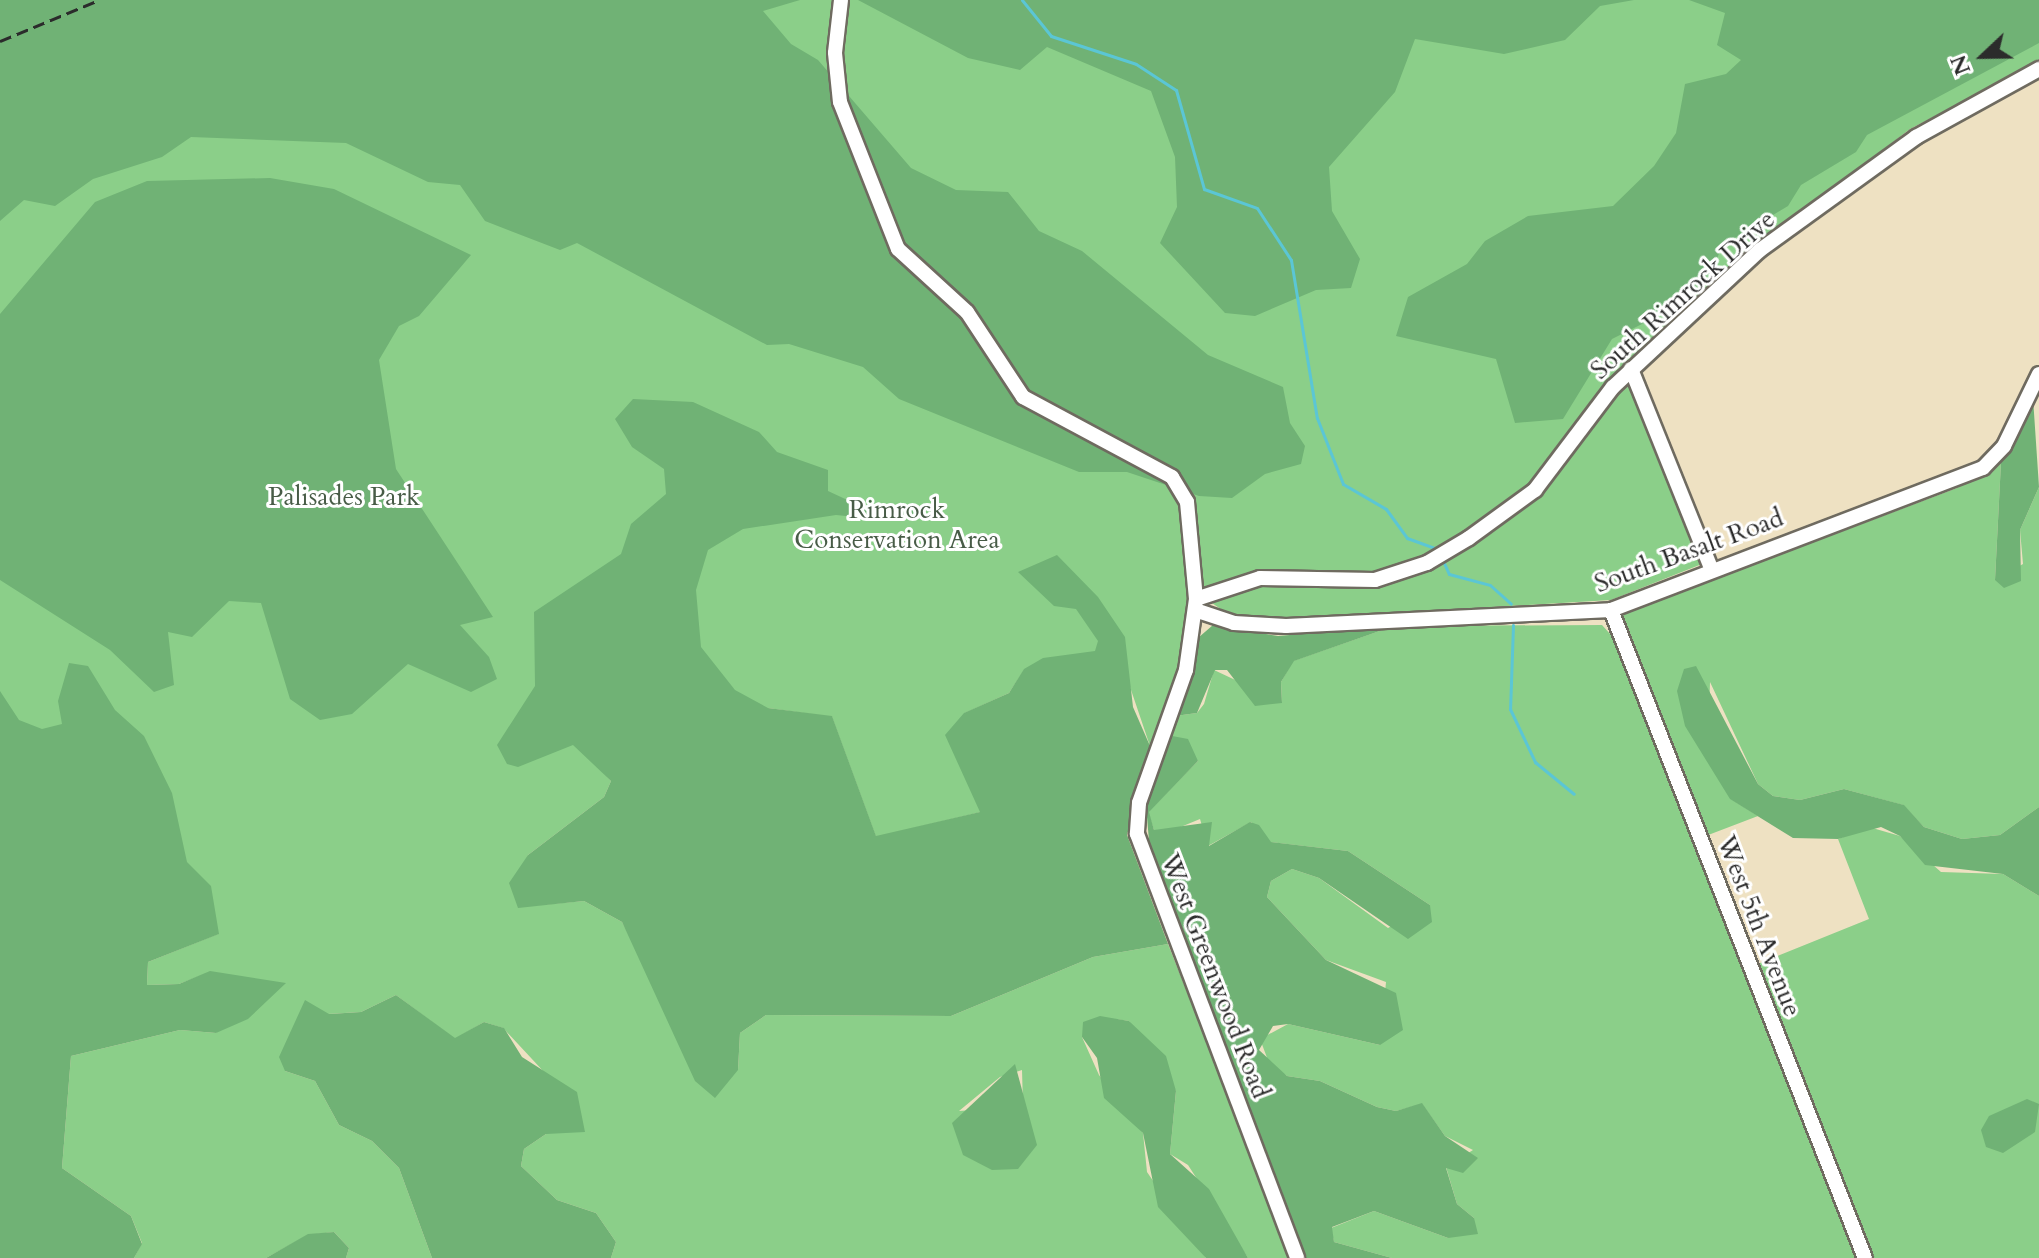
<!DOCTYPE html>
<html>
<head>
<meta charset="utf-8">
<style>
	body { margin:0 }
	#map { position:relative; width:2039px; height:1258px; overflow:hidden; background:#eee1c2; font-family:Cardo,serif }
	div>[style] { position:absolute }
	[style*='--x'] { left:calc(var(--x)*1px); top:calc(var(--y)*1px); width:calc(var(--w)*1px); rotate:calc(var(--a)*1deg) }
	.green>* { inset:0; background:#8bcf89 }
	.forest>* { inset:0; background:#70b275 }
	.stream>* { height:3px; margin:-1.5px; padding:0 1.5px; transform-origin:1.5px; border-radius:1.5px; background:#5bc6d5 }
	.roads { filter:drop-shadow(2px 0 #6f6b60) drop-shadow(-2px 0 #6f6b60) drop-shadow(0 2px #6f6b60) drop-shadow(0 -2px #6f6b60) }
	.minor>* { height:14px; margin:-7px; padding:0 7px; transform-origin:7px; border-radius:7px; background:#fff }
	.rail>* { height:3px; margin-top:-1.5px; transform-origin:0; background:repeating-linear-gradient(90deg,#2b2b2b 0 12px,transparent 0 18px) }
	span { translate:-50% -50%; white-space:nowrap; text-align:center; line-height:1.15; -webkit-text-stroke:6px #fff; paint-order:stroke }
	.street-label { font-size:26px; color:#2b2b2b }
	.park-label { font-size:26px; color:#485c47 }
	.north { position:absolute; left:1943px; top:16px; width:80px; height:80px; -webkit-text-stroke:6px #fff; paint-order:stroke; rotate:248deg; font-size:22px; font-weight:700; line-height:32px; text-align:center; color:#2b2b2b }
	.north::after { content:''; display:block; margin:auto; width:28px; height:36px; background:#2b2b2b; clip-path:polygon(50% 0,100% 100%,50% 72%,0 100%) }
</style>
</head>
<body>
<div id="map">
	<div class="green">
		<div style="clip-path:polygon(evenodd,129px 0,2039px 0,2039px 62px,1910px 129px,1758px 246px,1623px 366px,1702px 564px,1611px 600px,1259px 621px,1228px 614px,1190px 588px,1181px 661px,1150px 746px,1128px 681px,1024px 670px,1009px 693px,965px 713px,981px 812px,876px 837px,832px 717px,768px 708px,599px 768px,611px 781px,604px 797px,528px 855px,518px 907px,584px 901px,622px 922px,660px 994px,738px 1070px,740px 1033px,766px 1015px,951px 1016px,1093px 957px,1168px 944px,1292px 1258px,1248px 1258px,1188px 1165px,1170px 1154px,1176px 1091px,1129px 1021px,1115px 1019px,1082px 1037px,1099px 1075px,1143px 1133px,1147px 1172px,1206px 1258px,611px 1258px,616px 1242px,596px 1213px,557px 1200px,521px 1166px,524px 1149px,546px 1134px,545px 1073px,503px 1028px,484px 1022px,455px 1039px,396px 995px,361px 1012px,328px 1014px,285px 1071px,315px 1081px,339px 1125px,372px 1141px,399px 1168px,432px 1258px,346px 1258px,349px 1248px,334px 1232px,308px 1235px,266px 1258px,134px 1258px,142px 1243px,131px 1216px,62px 1168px,71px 1056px,180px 1030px,216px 1033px,253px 979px,210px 972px,179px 984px,147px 985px,148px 962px,218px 934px,216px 923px,0 1006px,0 55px,129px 0,1022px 1070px,1023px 1106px,959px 1111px,1000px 1077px,1022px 1070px)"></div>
		<div style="clip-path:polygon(2001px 462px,1995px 580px,2023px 564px,2020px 530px,2039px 487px,2039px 807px,2000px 835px,1962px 839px,1924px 827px,1903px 805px,1844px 789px,1800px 800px,1773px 796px,1758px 784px,1710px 682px,1708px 754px,1731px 799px,1758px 816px,1703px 837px,1620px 615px,1957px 488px)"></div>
		<div style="clip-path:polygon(1602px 625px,1611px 635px,1855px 1258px,1392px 1258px,1334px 1242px,1331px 1228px,1374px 1211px,1448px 1238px,1474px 1218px,1457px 1204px,1446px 1167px,1473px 1150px,1445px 1136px,1422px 1104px,1396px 1111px,1377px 1107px,1320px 1081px,1287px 1076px,1269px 1063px,1260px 1039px,1288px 1024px,1380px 1045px,1386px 982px,1326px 960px,1267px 897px,1271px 881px,1292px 869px,1319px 878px,1388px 928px,1430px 905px,1348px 851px,1270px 842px,1251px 822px,1208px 846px,1200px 819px,1166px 833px,1154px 830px,1148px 812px,1198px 761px,1167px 735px,1175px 716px,1197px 713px,1204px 704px,1214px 670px,1282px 702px,1281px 682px,1293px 661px,1394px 626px)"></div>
		<div style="clip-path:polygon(1869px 827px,1900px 836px,1941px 872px,2003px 874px,2039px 896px,2039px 1258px,1873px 1258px,1755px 965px,1869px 919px,1838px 839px)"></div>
	</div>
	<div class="forest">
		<div style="clip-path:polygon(0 0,800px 0,763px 11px,791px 44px,818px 60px,911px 168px,956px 190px,1008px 192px,1039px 231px,1082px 251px,1208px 355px,1283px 387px,1290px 423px,1305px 446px,1301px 464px,1265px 474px,1232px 498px,1199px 496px,1127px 472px,1079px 472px,899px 399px,863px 367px,789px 344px,767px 345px,577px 243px,560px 250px,485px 221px,460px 185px,428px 182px,346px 143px,191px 137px,162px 157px,93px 179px,55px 206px,24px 200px,0 221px)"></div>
		<div style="clip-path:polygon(858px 0,1634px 0,1600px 6px,1565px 40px,1504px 54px,1415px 39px,1395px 92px,1329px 167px,1332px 211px,1360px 259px,1351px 288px,1316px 290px,1255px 316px,1225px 313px,1160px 243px,1177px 207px,1175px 157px,1151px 91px,1047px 47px,1020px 70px,968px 58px)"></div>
		<div style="clip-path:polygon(1689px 0,2039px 0,2039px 43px,1867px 135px,1856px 152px,1801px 185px,1788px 206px,1722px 246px,1712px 271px,1666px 312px,1612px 339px,1563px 419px,1515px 423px,1496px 359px,1396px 336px,1408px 297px,1467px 264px,1485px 241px,1528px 216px,1613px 206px,1654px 166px,1676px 133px,1685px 84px,1726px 74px,1741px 60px,1717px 45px,1725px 13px)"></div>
		<div style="clip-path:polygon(270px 178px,334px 189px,471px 255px,419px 316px,399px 326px,379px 360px,396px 469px,493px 617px,460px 625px,489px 657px,497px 679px,471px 692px,408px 664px,352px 714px,320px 720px,290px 699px,261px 603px,229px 601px,192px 637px,168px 632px,174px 685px,154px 692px,110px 650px,0 580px,0 314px,95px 202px,147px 181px)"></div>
		<div style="clip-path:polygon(2033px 398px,2039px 487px,2020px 530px,2021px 581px,2004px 588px,1995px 580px,2001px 462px)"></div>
		<div style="clip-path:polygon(633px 399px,693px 402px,759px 432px,777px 452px,828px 470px,828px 491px,869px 510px,916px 507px,920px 515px,896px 521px,836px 515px,743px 529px,708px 550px,696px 590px,701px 647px,735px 690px,768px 708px,832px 716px,876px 836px,980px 812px,945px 735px,964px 713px,1009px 693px,1024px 669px,1043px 658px,1095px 651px,1098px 641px,1076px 609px,1054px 606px,1018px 572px,1057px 555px,1098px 597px,1125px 637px,1133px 707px,1150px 746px,1127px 835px,1168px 944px,1093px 957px,951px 1016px,766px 1015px,740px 1033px,738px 1070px,715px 1098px,695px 1081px,622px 922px,584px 901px,518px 908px,509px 883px,528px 855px,604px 797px,611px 781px,573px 745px,518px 767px,507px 764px,497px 745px,535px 686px,534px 612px,621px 554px,631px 524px,666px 494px,664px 469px,632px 447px,615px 419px)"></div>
		<div style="clip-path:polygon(1213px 625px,1278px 636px,1394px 626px,1294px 661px,1281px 682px,1282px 703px,1255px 706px,1227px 670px,1215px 670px,1197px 713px,1175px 716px,1198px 638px)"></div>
		<div style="clip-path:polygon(69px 663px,88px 666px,115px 710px,144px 736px,172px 793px,187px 862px,211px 886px,219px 934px,148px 962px,147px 985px,179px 984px,210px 971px,286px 983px,248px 1019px,216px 1033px,180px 1030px,71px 1056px,62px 1168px,131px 1216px,142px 1244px,134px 1258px,0 1258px,0 691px,19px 720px,42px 729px,62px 724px,58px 701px)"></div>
		<div style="clip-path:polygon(1696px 666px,1758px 784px,1773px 796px,1800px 800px,1844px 789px,1904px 805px,1924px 827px,1962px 839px,2000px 835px,2039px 807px,2039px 896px,2003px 874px,1925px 865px,1900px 836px,1881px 827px,1838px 839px,1793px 838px,1730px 799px,1685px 726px,1677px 691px,1684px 669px)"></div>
		<div style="clip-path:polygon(1167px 735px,1188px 739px,1198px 761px,1149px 812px,1154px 830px,1212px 822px,1209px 846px,1250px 822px,1259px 825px,1271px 842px,1348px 851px,1430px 905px,1432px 922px,1408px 939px,1319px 878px,1292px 869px,1271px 881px,1267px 897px,1326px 960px,1396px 993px,1403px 1030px,1380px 1045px,1288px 1024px,1273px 1026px,1259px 1050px,1287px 1076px,1320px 1081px,1377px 1107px,1396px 1111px,1422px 1103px,1445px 1136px,1478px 1158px,1463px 1173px,1446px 1168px,1457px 1204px,1474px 1218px,1478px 1234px,1448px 1238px,1374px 1211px,1332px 1227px,1334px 1242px,1392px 1258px,1305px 1258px,1151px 865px,1146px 805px)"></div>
		<div style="clip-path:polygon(396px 995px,455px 1038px,484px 1022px,504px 1028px,522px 1057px,577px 1092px,585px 1132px,546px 1134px,524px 1149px,521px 1166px,557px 1200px,596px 1213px,616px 1242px,611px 1258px,432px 1258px,399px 1168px,372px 1141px,339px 1125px,315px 1081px,285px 1071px,279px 1057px,305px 1000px,329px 1014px,361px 1012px)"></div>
		<div style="clip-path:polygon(1100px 1016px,1129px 1021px,1166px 1056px,1176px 1091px,1170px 1154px,1209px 1189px,1248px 1258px,1206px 1258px,1158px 1207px,1143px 1133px,1104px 1098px,1097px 1058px,1082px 1037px,1083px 1022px)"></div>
		<div style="clip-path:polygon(1015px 1064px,1037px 1145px,1018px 1169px,992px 1170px,963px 1155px,952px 1123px)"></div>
		<div style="clip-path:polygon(2027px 1099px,2039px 1104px,2035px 1132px,2003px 1153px,1986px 1147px,1981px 1130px,1989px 1116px)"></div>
		<div style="clip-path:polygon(334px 1232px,349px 1248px,346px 1258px,266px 1258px,308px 1234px)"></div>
	</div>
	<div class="stream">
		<div style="--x:1022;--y:0;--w:46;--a:51.1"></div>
		<div style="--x:1051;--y:36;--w:89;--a:18.2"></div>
		<div style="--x:1136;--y:64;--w:48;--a:33"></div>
		<div style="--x:1176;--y:90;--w:103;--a:74.2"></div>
		<div style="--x:1204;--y:189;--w:56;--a:19.7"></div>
		<div style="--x:1257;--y:208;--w:62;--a:56.8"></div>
		<div style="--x:1291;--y:260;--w:160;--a:80.7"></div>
		<div style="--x:1317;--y:418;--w:71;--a:68.5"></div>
		<div style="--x:1343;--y:484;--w:50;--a:30.2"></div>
		<div style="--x:1386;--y:509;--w:36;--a:54"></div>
		<div style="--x:1407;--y:538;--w:32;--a:20"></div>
		<div style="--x:1444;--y:563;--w:12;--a:66"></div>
		<div style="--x:1449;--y:574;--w:42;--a:15"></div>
		<div style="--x:1490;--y:585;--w:28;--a:42"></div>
		<div style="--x:1513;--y:625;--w:84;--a:92"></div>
		<div style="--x:1510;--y:709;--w:59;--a:64.7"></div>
		<div style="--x:1535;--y:762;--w:50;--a:39.4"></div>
	</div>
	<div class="roads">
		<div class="minor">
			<div style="--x:841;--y:0;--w:53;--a:96.5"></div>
			<div style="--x:835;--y:53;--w:49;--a:84.2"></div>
			<div style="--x:840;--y:102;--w:158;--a:68.5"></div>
			<div style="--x:898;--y:249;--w:93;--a:42.4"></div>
			<div style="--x:967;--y:312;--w:102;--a:56.6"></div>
			<div style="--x:1023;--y:397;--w:169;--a:28.2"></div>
			<div style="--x:1172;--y:477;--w:29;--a:59"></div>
			<div style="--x:1187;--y:502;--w:97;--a:84.7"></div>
			<div style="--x:1196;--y:599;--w:72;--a:98"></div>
			<div style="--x:1186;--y:670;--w:141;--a:109.5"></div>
			<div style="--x:1139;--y:803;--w:31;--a:94"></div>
			<div style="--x:1137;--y:834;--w:453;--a:69.3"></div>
			<div style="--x:1631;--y:369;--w:217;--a:68.1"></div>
			<div style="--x:1196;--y:599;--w:67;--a:-18.2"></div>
			<div style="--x:1260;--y:578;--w:115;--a:1"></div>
			<div style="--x:1375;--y:580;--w:55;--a:-18.1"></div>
			<div style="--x:1427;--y:563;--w:49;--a:-30.8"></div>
			<div style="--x:1469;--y:538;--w:82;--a:-36"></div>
			<div style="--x:1535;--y:490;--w:129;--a:-52.9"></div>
			<div style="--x:1613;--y:387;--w:201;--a:-43"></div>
			<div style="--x:1760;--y:250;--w:193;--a:-35.9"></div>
			<div style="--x:1916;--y:137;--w:141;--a:-28.9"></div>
			<div style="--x:1195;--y:610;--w:41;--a:18.4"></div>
			<div style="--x:1234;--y:623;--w:52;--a:3.3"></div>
			<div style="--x:1286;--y:626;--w:325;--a:-2.8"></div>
			<div style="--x:1611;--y:610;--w:398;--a:-20.9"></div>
			<div style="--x:1983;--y:468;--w:30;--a:-46"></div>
			<div style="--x:2004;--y:446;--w:80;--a:-64.1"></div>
			<div style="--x:1611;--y:610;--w:696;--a:68.6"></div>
		</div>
	</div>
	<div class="rail">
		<div style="--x:0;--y:41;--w:107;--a:-22.5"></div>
	</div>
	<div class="street-label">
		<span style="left:1683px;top:295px;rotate:-42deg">South Rimrock Drive</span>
		<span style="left:1689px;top:551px;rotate:-20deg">South Basalt Road</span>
		<span style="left:1759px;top:926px;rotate:69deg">West 5th Avenue</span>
		<span style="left:1215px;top:976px;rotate:69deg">West Greenwood Road</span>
	</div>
	<div class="park-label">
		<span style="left:344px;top:497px">Palisades Park</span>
		<span style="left:897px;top:525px">Rimrock<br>Conservation Area</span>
	</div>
	<div class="north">N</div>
</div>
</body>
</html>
